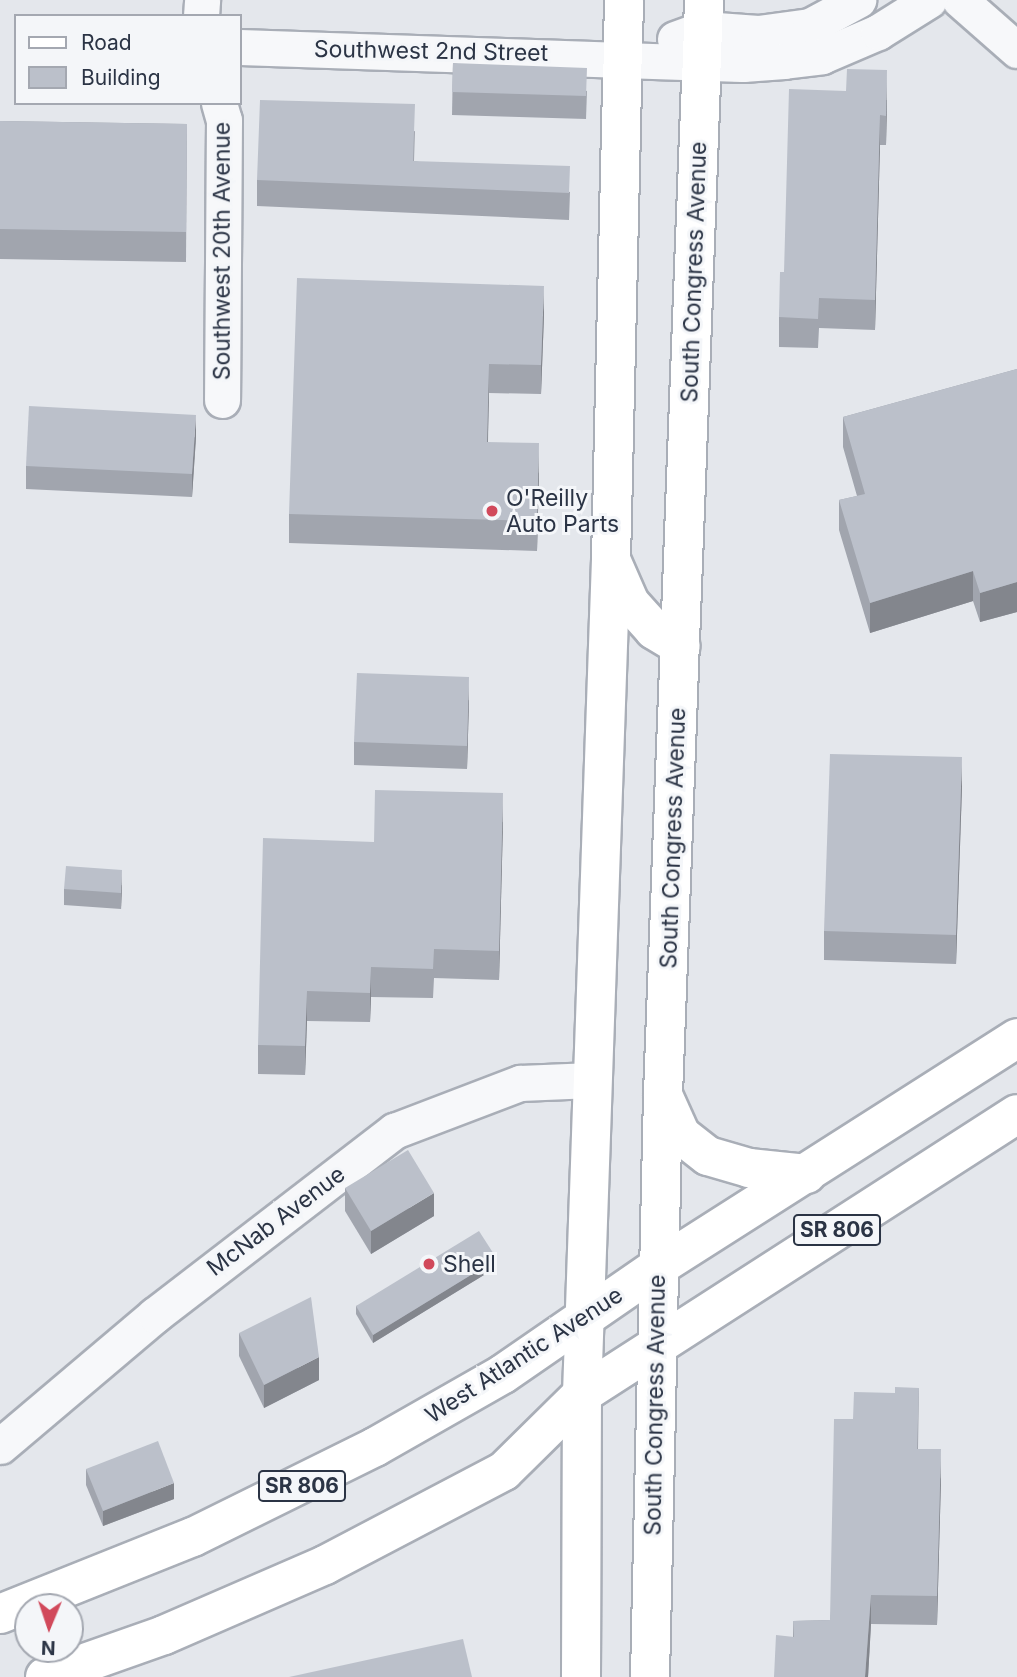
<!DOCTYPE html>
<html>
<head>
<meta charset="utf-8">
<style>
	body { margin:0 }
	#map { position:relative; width:1017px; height:1677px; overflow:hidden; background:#e4e7ec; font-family:Inter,sans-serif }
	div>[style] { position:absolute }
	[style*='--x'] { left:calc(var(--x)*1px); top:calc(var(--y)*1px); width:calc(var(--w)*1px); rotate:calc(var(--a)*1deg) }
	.roads { filter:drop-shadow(2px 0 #a9aeb7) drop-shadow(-2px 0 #a9aeb7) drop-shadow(0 2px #a9aeb7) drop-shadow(0 -2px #a9aeb7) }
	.minor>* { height:35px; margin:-17.5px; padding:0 17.5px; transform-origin:17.5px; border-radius:17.5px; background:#f7f8fa }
	.major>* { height:38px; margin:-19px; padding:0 19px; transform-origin:19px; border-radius:19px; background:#fff }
	.wall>* { inset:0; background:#a1a5ae }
	.shaded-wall>* { inset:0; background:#83868d }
	.building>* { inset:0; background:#bbc0ca }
	.dots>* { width:19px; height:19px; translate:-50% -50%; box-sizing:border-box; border:4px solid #f4f6f9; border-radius:50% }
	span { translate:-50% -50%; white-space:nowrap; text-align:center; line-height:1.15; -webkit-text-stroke:6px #f4f6f9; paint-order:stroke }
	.shield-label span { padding:2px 5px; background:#f4f6f9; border:2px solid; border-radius:5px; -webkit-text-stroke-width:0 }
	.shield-label { font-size:21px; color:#2b3445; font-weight:700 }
	.street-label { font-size:23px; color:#2b3445 }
	.poi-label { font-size:23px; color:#2b3445 }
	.left { translate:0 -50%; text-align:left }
	.legend { position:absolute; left:14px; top:14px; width:228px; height:91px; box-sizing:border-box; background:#f4f6f9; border:2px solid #a4a8b1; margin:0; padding:9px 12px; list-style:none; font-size:21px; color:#2b3445 }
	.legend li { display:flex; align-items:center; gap:14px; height:35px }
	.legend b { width:35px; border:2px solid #a4a8b1 }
	.north { position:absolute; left:14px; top:1593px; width:70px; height:70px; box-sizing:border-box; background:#f4f6f9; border:2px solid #a4a8b1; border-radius:50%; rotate:182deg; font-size:19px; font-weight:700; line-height:28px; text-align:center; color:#2b3445 }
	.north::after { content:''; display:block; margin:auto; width:24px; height:32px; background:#d1495b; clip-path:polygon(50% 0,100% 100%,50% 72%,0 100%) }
</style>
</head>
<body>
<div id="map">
	<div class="roads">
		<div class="minor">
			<div style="--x:960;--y:0;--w:76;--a:41.3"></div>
			<div style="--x:201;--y:16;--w:16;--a:-86"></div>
			<div style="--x:675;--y:39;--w:30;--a:-20"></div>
			<div style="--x:703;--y:29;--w:55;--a:4.2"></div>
			<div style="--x:758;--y:33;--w:52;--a:-7.7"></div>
			<div style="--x:810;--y:26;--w:55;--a:-28.4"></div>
			<div style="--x:240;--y:47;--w:503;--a:1.94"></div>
			<div style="--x:743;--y:64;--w:41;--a:-4.2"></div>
			<div style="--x:784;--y:61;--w:38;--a:-7"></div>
			<div style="--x:822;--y:56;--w:61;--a:-23.2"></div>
			<div style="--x:878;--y:32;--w:60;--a:-32.1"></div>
			<div style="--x:219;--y:103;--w:18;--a:74"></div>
			<div style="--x:224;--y:120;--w:280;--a:90.4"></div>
			<div style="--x:0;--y:1446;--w:203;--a:-40.2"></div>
			<div style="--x:155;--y:1315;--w:302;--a:-37.6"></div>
			<div style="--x:394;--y:1131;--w:135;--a:-20.9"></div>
			<div style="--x:520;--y:1083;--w:72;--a:-2.4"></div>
		</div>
		<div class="major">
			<div style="--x:612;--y:562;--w:45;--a:66.3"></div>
			<div style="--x:630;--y:603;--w:36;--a:48"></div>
			<div style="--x:654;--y:630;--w:31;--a:31"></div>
			<div style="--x:663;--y:1095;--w:44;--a:65.8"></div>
			<div style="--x:681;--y:1135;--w:34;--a:38"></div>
			<div style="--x:708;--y:1156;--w:43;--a:16.3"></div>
			<div style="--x:749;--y:1168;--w:58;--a:5.9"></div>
			<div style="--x:0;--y:1614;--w:208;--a:-21.8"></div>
			<div style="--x:193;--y:1537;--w:203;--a:-26.3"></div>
			<div style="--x:375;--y:1447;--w:147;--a:-29.7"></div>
			<div style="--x:503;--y:1374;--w:188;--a:-34.6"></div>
			<div style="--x:658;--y:1267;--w:426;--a:-32.5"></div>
			<div style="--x:45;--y:1677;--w:126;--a:-19.4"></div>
			<div style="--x:164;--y:1635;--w:176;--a:-23.5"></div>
			<div style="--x:325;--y:1565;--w:202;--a:-27.7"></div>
			<div style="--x:504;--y:1471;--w:110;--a:-44.6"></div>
			<div style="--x:582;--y:1394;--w:517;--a:-32.77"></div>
			<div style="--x:581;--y:1677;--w:283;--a:-89.8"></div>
			<div style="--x:582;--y:1394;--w:835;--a:-88.01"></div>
			<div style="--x:611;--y:560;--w:560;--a:-88.67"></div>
			<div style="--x:650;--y:1677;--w:583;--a:-88.72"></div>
			<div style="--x:663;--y:1094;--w:1095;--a:-87.85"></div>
		</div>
	</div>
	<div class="wall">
		<div style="clip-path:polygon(453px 63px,587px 91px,586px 119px,452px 115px)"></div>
		<div style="clip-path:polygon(846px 91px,887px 100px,886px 145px,880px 145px,875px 330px,819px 328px,818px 348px,779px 347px,779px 317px,784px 272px)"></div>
		<div style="clip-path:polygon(0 121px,187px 124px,186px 262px,0 259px)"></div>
		<div style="clip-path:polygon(415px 131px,414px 161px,570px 192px,569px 220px,257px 206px,257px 180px)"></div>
		<div style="clip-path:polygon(544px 315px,541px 394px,489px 393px,488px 442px,539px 473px,537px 551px,289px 543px,289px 514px)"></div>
		<div style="clip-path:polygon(1017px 369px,1017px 612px,980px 622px,973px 601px,870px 633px,839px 530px,839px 500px,857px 496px,843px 447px,843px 417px)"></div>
		<div style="clip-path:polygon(196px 437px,192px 497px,26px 489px,26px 466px)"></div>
		<div style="clip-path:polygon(469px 700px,467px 769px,354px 765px,354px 742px)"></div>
		<div style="clip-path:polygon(962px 787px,956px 964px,824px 960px,824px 931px)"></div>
		<div style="clip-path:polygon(503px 822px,499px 980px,434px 978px,433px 998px,371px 997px,370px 1022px,307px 1021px,305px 1075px,258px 1074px,258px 1045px,374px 842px)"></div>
		<div style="clip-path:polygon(122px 885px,121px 909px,64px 905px,64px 889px)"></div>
		<div style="clip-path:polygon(345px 1188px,434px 1216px,371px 1254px,345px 1211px)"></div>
		<div style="clip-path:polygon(497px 1267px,373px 1343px,356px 1314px,356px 1306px)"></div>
		<div style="clip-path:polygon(239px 1333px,319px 1380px,264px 1408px,239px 1356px)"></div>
		<div style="clip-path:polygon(919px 1388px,918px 1449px,941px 1479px,937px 1625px,871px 1624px,868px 1677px,774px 1677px,793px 1637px,793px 1621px,830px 1620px,853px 1419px,895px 1393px)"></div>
		<div style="clip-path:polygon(86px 1469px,174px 1499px,103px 1526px,86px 1485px)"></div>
	</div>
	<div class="shaded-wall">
		<div style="clip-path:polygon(887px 70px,887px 100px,886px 145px,886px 116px)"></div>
		<div style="clip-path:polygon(880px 115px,880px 145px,875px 330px,875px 300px)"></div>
		<div style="clip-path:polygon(544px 286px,544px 315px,541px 394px,541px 365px)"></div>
		<div style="clip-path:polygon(489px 364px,489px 393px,487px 471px,487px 442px)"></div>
		<div style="clip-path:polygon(196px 415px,196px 437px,192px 497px,192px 474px)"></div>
		<div style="clip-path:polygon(539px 443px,539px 473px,537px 551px,537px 521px)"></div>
		<div style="clip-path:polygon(973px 571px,973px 601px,870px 633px,870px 603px)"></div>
		<div style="clip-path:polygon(1017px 582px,1017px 612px,980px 622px,980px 593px)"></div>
		<div style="clip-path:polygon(469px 677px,469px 700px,467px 769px,467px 746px)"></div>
		<div style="clip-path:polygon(962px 757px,962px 787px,956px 964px,956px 935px)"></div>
		<div style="clip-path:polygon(503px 793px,503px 822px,499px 980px,499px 951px)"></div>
		<div style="clip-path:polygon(122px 870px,122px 885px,121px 909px,121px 893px)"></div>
		<div style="clip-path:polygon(371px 967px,371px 997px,370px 1022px,370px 993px)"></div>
		<div style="clip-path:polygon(307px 991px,307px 1021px,305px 1075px,305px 1046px)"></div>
		<div style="clip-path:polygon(434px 1193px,434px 1216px,371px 1254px,371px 1231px)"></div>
		<div style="clip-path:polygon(497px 1259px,497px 1267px,373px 1343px,373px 1335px)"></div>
		<div style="clip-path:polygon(319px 1357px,319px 1380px,264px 1408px,264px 1385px)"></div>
		<div style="clip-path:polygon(941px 1449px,941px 1479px,937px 1625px,937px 1596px)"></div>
		<div style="clip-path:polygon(174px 1483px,174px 1499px,103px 1526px,103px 1511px)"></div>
		<div style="clip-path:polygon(871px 1595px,871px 1624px,868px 1677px,865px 1677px)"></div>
	</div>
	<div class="building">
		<div style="clip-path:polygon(453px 63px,587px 68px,586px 96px,452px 92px)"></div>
		<div style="clip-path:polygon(847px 69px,887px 70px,886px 116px,880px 115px,875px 300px,819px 298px,818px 319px,779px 317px,780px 272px,784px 272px,789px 89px,846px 91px)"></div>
		<div style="clip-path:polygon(260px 100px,415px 104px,413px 161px,570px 166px,569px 193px,257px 180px)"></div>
		<div style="clip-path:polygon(0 121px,187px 124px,186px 232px,0 229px)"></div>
		<div style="clip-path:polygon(297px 278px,544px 286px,541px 365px,489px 364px,487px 442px,539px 443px,537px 521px,289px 514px)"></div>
		<div style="clip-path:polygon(1017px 369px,1017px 582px,980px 593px,973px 571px,870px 603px,839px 500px,865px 494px,843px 417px)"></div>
		<div style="clip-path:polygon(29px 406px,196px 415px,192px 474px,26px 466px)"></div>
		<div style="clip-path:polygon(357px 673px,469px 677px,467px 746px,354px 742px)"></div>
		<div style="clip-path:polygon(830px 754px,962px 757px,956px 935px,824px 931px)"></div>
		<div style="clip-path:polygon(375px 790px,503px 793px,499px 951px,434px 949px,433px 969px,371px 967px,370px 993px,307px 991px,305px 1046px,258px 1045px,263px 838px,374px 842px)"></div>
		<div style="clip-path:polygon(66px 866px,122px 870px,121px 893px,64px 889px)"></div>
		<div style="clip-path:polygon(408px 1150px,434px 1193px,371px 1231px,345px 1188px)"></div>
		<div style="clip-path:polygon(479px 1231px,497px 1259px,373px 1335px,356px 1306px)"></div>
		<div style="clip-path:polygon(311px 1297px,319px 1357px,264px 1385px,239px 1333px)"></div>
		<div style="clip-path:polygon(895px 1387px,919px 1388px,917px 1449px,941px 1449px,937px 1596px,871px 1595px,865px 1677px,774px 1677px,776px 1635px,794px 1637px,793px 1621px,830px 1620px,834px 1419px,853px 1419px,854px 1392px,895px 1393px)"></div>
		<div style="clip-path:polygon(158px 1441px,174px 1483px,103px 1511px,86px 1469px)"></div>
		<div style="clip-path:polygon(463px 1639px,472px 1677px,289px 1677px)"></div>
	</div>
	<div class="dots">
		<div style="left:492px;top:511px;background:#d1495b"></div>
		<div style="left:429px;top:1264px;background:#d1495b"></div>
	</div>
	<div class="shield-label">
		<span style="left:837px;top:1230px">SR 806</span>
		<span style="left:302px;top:1486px">SR 806</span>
	</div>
	<div class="street-label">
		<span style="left:431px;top:51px;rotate:1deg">Southwest 2nd Street</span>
		<span style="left:222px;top:251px;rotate:-90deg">Southwest 20th Avenue</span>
		<span style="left:694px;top:272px;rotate:-88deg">South Congress Avenue</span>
		<span style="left:673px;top:838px;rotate:-88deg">South Congress Avenue</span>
		<span style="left:276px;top:1221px;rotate:-37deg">McNab Avenue</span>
		<span style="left:524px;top:1355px;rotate:-33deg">West Atlantic Avenue</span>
		<span style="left:655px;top:1405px;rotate:-89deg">South Congress Avenue</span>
	</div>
	<div class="poi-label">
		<span class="left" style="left:506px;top:511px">O'Reilly<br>Auto Parts</span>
		<span class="left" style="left:443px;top:1264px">Shell</span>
	</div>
	<ul class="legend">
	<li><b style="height:9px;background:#fff"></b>Road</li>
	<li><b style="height:19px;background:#bbc0ca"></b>Building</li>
	</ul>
	<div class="north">N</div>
</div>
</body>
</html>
